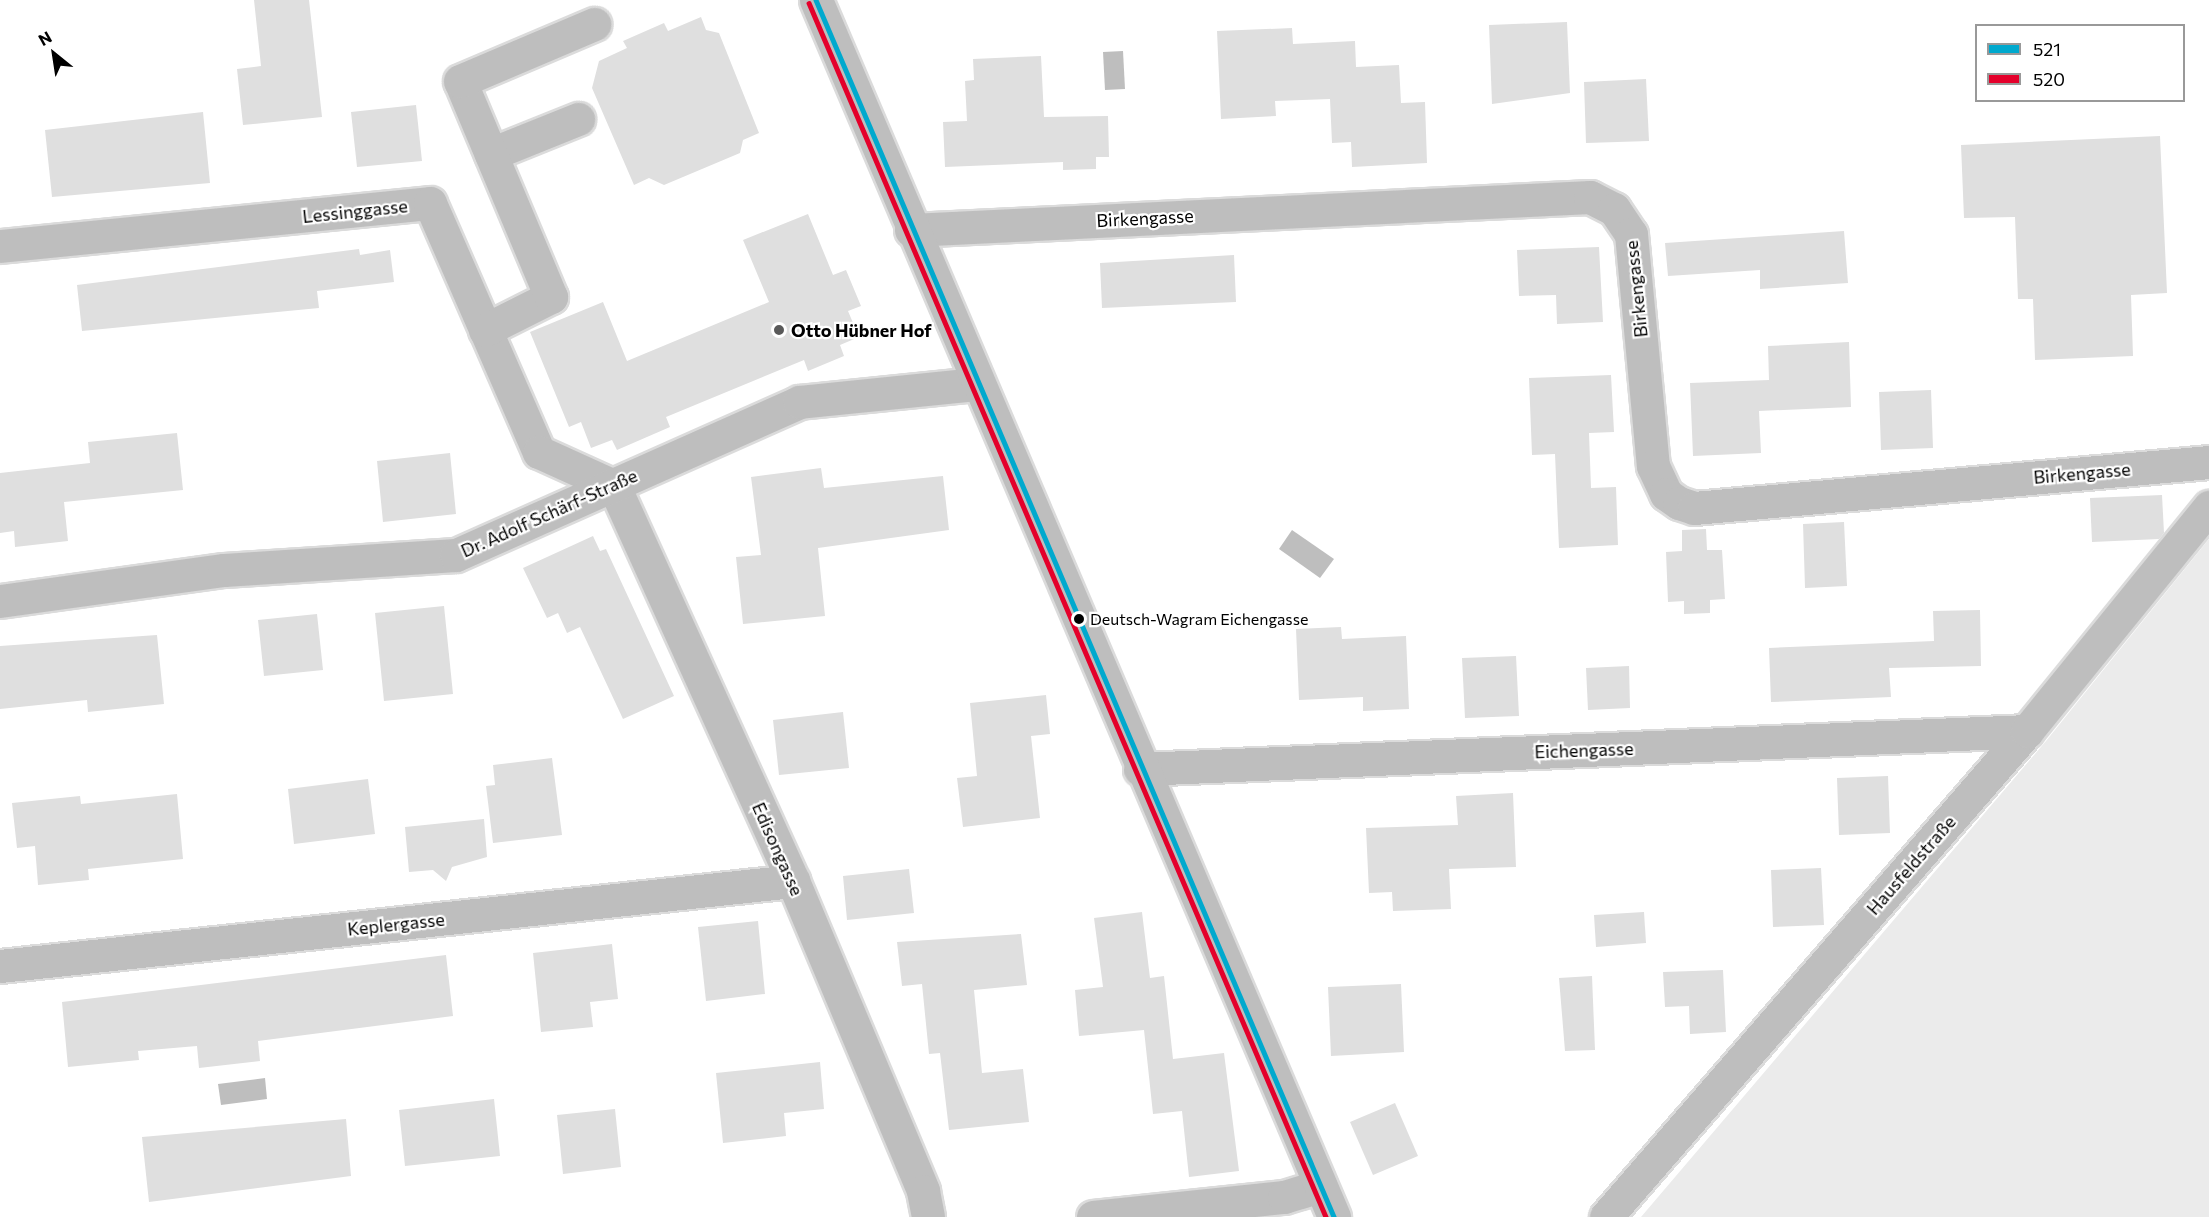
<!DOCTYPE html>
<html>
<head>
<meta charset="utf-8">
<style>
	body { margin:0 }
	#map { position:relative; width:2209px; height:1217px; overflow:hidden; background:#fff; font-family:Commissioner,sans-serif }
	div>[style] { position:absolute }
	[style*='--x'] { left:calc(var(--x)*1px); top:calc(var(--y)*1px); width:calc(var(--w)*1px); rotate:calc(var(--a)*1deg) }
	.green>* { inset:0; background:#ebebeb }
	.water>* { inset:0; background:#bebebe }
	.building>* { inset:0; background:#dfdfdf }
	.roads { filter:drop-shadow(2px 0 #dbdbdb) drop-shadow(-2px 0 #dbdbdb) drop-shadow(0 2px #dbdbdb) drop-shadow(0 -2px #dbdbdb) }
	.minor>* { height:33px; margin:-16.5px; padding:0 16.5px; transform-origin:16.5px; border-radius:16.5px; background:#bebebe }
	.major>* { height:33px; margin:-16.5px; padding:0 16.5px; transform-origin:16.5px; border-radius:16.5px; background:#bebebe }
	.bus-1>* { height:4.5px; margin:-2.25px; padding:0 2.25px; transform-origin:2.25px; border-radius:2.25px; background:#00a9ce }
	.bus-2>* { height:4.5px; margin:-2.25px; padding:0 2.25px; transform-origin:2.25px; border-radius:2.25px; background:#e4002b }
	.dots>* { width:16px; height:16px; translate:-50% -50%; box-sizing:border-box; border:3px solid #fff; border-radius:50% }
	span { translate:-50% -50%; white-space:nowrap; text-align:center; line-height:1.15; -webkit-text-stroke:4.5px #fff; paint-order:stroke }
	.bus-label { font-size:16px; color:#000 }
	.left { translate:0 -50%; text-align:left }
	.street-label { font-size:18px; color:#000 }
	.poi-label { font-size:18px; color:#000; font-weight:700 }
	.legend { position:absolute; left:1975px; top:24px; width:210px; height:78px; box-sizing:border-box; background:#fff; border:2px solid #999; margin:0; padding:8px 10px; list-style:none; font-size:18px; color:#000 }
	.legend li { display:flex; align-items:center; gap:12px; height:30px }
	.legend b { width:30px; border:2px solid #999 }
	.north { position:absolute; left:24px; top:24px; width:60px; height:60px; -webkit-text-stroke:4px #fff; paint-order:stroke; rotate:330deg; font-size:16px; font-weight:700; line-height:24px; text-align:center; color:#000 }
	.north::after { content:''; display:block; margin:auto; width:21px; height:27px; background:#000; clip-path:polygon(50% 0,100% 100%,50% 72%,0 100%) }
</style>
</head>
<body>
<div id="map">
	<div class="green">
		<div style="clip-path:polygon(2209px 539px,2209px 1217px,1641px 1217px,2046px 741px)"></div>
	</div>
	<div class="water">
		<div style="clip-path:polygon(1123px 51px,1125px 89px,1105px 90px,1103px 52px)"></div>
		<div style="clip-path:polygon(1292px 530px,1334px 559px,1320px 578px,1279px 549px)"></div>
		<div style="clip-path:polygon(265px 1078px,267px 1099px,221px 1105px,218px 1084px)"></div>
	</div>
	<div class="building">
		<div style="clip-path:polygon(254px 0,309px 0,322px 117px,243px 125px,237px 69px,261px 66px)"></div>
		<div style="clip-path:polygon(701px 17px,706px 30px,719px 33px,759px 133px,743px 140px,740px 153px,664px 185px,649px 178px,634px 185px,592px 88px,599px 61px,627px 48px,623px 41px,664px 23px,668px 31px)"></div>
		<div style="clip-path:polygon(1567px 22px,1570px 93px,1492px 104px,1489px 25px)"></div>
		<div style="clip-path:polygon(1292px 28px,1293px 44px,1355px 41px,1356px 67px,1399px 65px,1401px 103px,1425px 102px,1427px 163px,1352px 167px,1351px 142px,1332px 143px,1330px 99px,1275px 101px,1276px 116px,1221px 119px,1217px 31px)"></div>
		<div style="clip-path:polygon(1041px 56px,1044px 117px,1108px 116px,1109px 157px,1096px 157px,1096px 169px,1063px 170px,1063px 162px,945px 167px,943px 122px,967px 121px,965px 81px,974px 80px,973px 59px)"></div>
		<div style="clip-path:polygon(1646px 79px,1649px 141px,1586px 143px,1584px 82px)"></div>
		<div style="clip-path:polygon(416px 105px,422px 161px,357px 167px,351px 112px)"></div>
		<div style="clip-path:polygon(203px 112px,210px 183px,52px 197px,45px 130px)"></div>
		<div style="clip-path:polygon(2160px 136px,2167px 293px,2131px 295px,2133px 356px,2035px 360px,2033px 299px,2018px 299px,2015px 217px,1964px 218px,1961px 145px)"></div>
		<div style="clip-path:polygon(808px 214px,833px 275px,846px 270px,861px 306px,848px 311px,859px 337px,840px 345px,844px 356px,808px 371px,804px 360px,666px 417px,670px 427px,617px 450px,612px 440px,591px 448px,581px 422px,569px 427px,530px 332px,603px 302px,627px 361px,769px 302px,743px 240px)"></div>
		<div style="clip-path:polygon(1844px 231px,1848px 283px,1760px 289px,1760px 270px,1668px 276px,1665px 243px)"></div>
		<div style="clip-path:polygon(1599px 247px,1603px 322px,1557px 324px,1556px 295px,1519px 296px,1517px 250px)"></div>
		<div style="clip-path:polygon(359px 249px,360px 255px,390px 250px,394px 282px,317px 291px,319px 308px,82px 331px,77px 285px)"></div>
		<div style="clip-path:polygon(1234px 255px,1236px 302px,1102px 308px,1100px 263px)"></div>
		<div style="clip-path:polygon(1849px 342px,1851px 407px,1759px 411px,1761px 453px,1693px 456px,1690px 383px,1769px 380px,1768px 346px)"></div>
		<div style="clip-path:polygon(1611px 375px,1614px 432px,1589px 433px,1591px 488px,1616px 487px,1618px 545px,1559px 548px,1555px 454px,1532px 455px,1529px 378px)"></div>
		<div style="clip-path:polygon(1931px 390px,1933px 448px,1881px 450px,1879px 392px)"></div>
		<div style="clip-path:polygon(177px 433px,183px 490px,64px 502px,68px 541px,15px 547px,14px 531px,0 533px,0 473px,90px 463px,88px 442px)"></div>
		<div style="clip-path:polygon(450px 453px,456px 514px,383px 522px,377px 461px)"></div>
		<div style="clip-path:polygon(821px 468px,824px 488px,943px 476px,949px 530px,818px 548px,825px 616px,743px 624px,736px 557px,761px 555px,751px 477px)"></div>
		<div style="clip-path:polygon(2162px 495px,2164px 533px,2159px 539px,2092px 542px,2090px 498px)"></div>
		<div style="clip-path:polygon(1844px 522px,1847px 586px,1805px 588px,1803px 524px)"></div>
		<div style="clip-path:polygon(1706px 529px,1707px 550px,1722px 550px,1725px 599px,1710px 600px,1710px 613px,1684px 614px,1684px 601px,1668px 602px,1666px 552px,1682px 551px,1682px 530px)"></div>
		<div style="clip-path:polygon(593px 536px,600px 551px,606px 549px,674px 696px,623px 719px,580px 627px,567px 633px,558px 613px,547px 618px,523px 568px)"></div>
		<div style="clip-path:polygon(444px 606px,453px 694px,384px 701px,375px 613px)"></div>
		<div style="clip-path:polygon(1980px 610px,1981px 666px,1889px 668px,1891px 697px,1771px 702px,1769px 648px,1934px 641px,1933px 611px)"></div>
		<div style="clip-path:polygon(317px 614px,323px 670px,264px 676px,258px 620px)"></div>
		<div style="clip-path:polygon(1341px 627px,1342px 639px,1406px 636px,1409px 709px,1363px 711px,1363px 697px,1299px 700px,1296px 629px)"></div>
		<div style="clip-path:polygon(157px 635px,164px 704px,88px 712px,87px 700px,0 709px,0 646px)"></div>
		<div style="clip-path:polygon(1516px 656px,1519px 716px,1465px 718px,1462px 658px)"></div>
		<div style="clip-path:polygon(1629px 666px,1630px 708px,1588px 710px,1586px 668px)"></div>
		<div style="clip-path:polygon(1046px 695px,1050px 734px,1031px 736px,1040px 818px,963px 827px,957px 778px,977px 776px,970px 703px)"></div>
		<div style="clip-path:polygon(843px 712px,849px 768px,779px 775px,773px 720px)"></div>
		<div style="clip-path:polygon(552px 758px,562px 835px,493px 843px,486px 786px,495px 785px,493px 765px)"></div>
		<div style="clip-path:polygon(1888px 776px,1890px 833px,1839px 835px,1837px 778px)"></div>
		<div style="clip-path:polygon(368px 779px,375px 834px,294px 844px,288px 789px)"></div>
		<div style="clip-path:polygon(1513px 793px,1516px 867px,1449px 869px,1451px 909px,1393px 911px,1392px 892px,1369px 893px,1366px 828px,1458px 825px,1456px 796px)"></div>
		<div style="clip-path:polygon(177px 794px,183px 859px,88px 869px,89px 880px,38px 885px,35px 846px,17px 848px,12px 803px,80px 796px,81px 804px)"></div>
		<div style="clip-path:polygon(484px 819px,487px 857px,452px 867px,446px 881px,433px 870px,409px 872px,405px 827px)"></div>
		<div style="clip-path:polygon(1821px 868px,1824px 925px,1773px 927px,1771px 870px)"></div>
		<div style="clip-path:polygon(909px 869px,914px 913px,847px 920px,843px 876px)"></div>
		<div style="clip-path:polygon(1142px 912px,1150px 978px,1164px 976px,1173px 1059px,1224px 1053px,1239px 1171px,1189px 1177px,1182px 1111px,1153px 1114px,1144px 1030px,1079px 1036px,1075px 990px,1103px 987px,1094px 918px)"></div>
		<div style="clip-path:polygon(1644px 912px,1646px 943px,1596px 947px,1594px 915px)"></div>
		<div style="clip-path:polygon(758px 921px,765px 994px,706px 1001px,698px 927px)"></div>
		<div style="clip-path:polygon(1021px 934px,1027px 985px,974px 990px,982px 1073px,1023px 1069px,1029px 1122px,949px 1130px,940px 1053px,929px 1054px,922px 984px,902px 986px,897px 942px)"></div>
		<div style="clip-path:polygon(612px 944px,618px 999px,590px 1002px,593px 1027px,541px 1032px,533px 953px)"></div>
		<div style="clip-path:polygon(446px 955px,453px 1016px,258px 1041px,260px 1061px,199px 1068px,197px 1046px,138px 1051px,139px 1060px,68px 1067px,62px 1002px)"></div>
		<div style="clip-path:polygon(1723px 970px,1726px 1032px,1690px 1034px,1689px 1006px,1665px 1007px,1663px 972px)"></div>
		<div style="clip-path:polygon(1592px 976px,1595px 1050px,1565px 1051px,1559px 978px)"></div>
		<div style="clip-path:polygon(1401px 984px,1404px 1052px,1331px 1056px,1328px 987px)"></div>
		<div style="clip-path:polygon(820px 1062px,824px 1109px,784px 1113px,786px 1136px,723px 1143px,716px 1073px)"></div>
		<div style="clip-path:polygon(494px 1099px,500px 1156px,405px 1166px,399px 1110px)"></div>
		<div style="clip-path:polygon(1395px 1103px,1418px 1156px,1373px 1175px,1350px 1122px)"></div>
		<div style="clip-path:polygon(615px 1109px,621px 1167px,563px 1174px,557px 1115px)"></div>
		<div style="clip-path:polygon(346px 1119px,351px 1176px,149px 1202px,142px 1137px)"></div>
	</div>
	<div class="roads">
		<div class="minor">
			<div style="--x:491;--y:154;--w:94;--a:-21.9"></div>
			<div style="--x:911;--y:230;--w:680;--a:-2.78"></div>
			<div style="--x:1590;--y:197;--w:27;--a:27"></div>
			<div style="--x:1614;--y:209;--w:30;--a:56"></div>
			<div style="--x:1631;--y:234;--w:233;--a:84.6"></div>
			<div style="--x:1653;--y:466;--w:31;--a:65"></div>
			<div style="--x:1666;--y:494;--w:16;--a:35"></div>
			<div style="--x:1679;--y:503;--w:16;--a:18"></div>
			<div style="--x:1694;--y:508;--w:517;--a:-5.1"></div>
			<div style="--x:0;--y:246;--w:432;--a:-5.7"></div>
			<div style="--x:430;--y:203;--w:272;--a:66.4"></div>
			<div style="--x:539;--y:452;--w:82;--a:24.4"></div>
			<div style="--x:614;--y:486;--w:434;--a:65.6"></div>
			<div style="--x:793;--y:881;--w:336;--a:67.2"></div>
			<div style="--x:923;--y:1191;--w:26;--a:79"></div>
			<div style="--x:485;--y:330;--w:74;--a:-26.6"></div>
			<div style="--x:551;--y:297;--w:234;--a:-112.8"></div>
			<div style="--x:460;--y:81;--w:146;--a:-23"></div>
			<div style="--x:0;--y:601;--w:226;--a:-7.9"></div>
			<div style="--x:224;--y:570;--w:232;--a:-3.7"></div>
			<div style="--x:456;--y:555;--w:376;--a:-24"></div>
			<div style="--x:799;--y:402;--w:179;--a:-5.8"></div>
			<div style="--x:1140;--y:769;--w:888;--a:-2.45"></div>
			<div style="--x:0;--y:966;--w:798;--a:-6.12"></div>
			<div style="--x:1093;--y:1217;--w:192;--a:-6"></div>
			<div style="--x:1284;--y:1197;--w:38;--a:-17"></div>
			<div style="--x:1606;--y:1217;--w:643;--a:-49.1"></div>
			<div style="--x:2027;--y:731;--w:289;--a:-50.9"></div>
		</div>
		<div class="major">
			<div style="--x:816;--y:0;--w:1323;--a:66.94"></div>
		</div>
	</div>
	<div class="bus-1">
		<div style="--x:816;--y:0;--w:1323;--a:66.94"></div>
	</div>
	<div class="bus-2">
		<div style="--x:809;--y:3;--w:1320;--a:66.93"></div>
	</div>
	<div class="dots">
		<div style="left:779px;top:330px;background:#595959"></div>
		<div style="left:1079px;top:619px;background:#000"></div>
	</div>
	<div class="bus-label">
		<span class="left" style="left:1090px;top:619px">Deutsch-Wagram Eichengasse</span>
	</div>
	<div class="street-label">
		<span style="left:355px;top:211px;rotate:-6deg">Lessinggasse</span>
		<span style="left:1145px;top:218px;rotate:-3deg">Birkengasse</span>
		<span style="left:1636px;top:289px;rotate:-96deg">Birkengasse</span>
		<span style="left:2082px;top:473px;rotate:-5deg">Birkengasse</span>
		<span style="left:549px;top:513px;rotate:-24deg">Dr. Adolf Schärf-Straße</span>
		<span style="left:1584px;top:750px;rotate:-2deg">Eichengasse</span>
		<span style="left:778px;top:849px;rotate:66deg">Edisongasse</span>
		<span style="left:1911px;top:865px;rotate:-49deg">Hausfeldstraße</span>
		<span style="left:396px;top:924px;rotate:-6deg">Keplergasse</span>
	</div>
	<div class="poi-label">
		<span class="left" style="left:791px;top:330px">Otto Hübner Hof</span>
	</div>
	<ul class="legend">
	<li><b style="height:8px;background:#00a9ce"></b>521</li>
	<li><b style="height:8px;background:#e4002b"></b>520</li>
	</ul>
	<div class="north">N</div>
</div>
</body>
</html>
